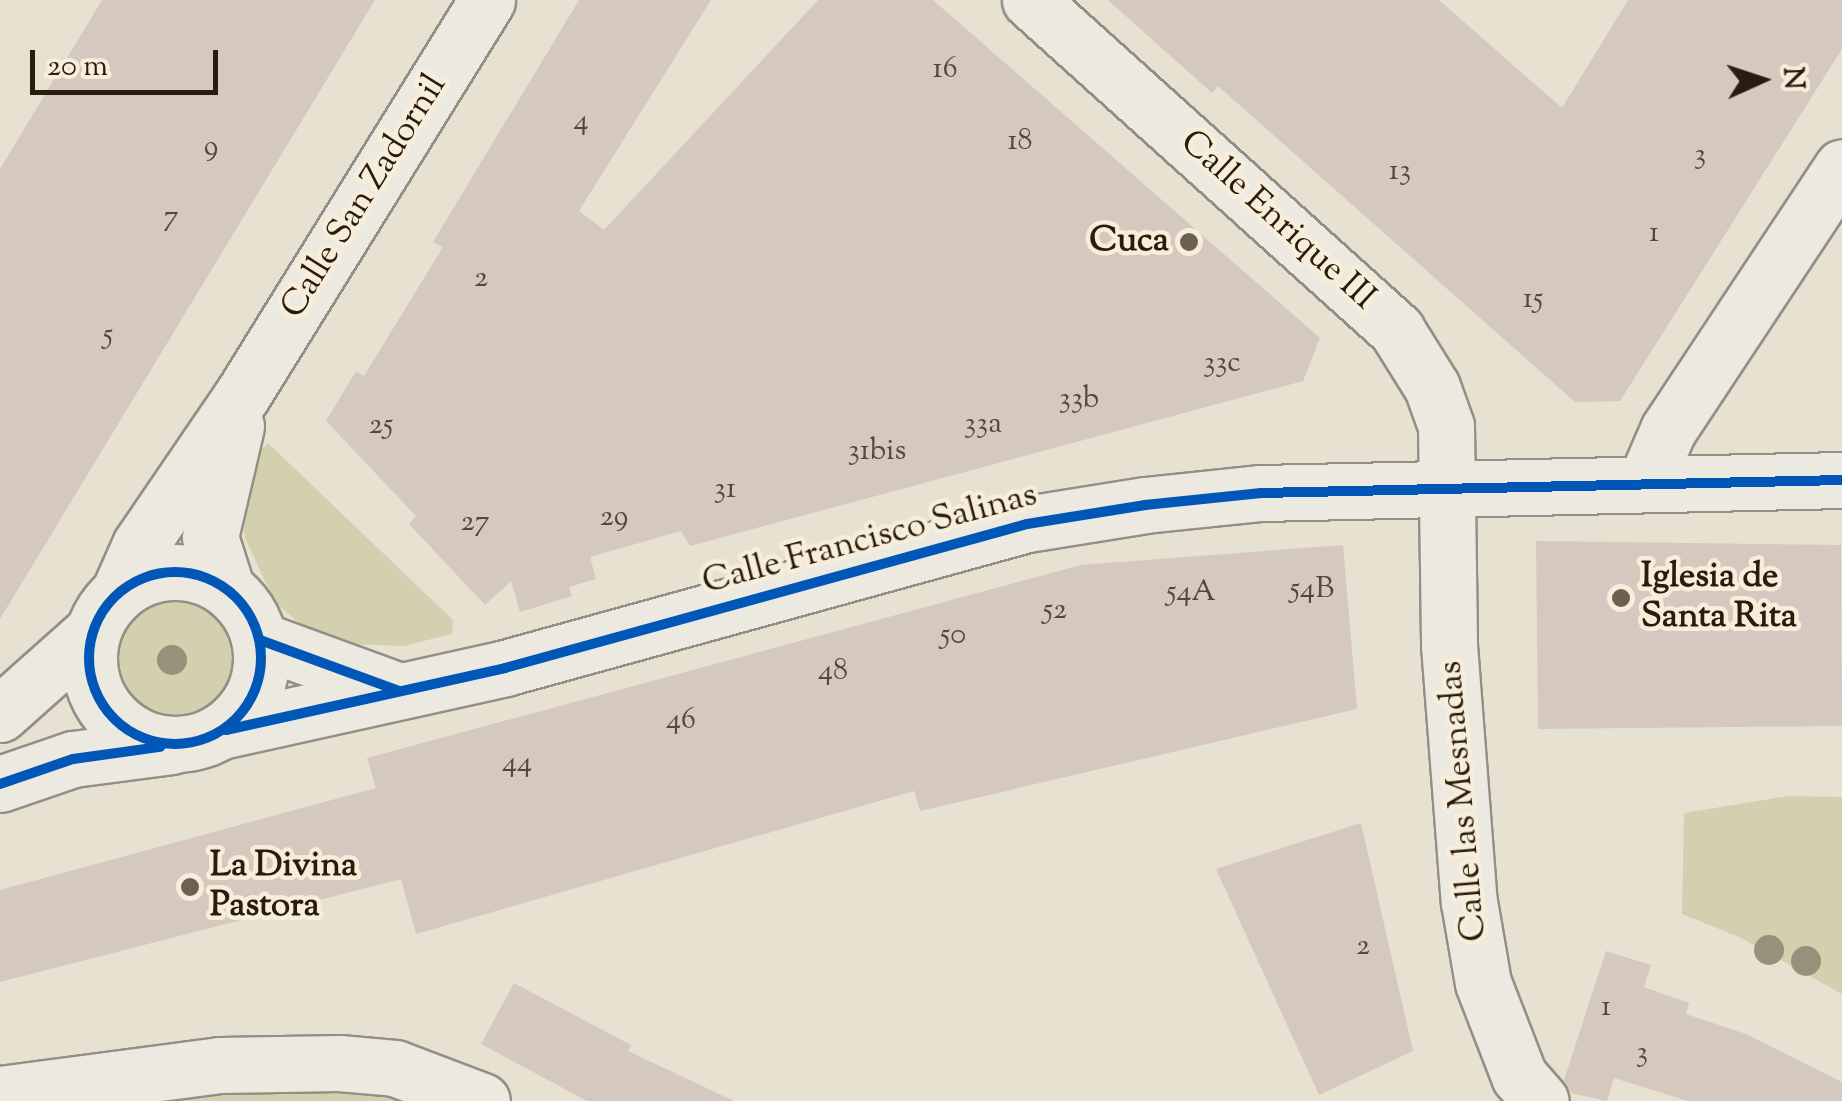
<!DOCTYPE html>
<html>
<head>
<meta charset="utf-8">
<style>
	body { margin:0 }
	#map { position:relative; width:1842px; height:1101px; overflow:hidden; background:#e7e1d1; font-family:"Sorts Mill Goudy",serif }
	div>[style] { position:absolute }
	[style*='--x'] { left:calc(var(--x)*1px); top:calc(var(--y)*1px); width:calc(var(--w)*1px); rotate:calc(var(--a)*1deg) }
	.green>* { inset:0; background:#d2d0ae }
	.round { border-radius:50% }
	.building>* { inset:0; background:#d5c8be }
	.roads { filter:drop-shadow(2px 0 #948f85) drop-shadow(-2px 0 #948f85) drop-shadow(0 2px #948f85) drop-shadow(0 -2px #948f85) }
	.minor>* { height:55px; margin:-27.5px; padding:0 27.5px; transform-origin:27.5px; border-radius:27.5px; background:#ece9e1 }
	.minor>.ring { margin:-27.5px; padding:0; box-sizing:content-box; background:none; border:55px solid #ece9e1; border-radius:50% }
	.cycleway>* { height:10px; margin:-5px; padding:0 5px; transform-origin:5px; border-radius:5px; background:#0057b8 }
	.cycleway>.ring { margin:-5px; padding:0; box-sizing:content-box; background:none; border:10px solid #0057b8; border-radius:50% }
	.trees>* { width:30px; height:30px; margin:-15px; border-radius:50%; background:#97907b }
	.dots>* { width:28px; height:28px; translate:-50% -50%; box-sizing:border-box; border:5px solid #f6eedb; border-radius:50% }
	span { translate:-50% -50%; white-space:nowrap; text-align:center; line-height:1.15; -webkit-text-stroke:9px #f6eedb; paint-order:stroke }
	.number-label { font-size:30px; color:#55473a }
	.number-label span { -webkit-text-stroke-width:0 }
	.street-label { font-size:35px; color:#291b0d }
	.poi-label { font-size:35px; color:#291b0d; font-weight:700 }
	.right { translate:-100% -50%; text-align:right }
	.left { translate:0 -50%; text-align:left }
	.north { position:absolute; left:1712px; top:30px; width:100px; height:100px; -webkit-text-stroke:8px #f6eedb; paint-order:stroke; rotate:87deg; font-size:28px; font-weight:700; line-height:40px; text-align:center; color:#291b0d }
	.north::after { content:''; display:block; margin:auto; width:35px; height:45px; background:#291b0d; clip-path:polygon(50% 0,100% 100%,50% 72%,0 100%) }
	.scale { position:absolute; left:30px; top:50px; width:188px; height:45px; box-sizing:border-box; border:5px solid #291b0d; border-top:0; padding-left:12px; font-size:30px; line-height:35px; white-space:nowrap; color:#291b0d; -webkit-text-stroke:8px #f6eedb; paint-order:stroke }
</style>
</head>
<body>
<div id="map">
	<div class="green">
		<div style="clip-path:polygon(268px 443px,453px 620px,452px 634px,404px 646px,350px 644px,301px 625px,275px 602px,245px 538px,241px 503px,253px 458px)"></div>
		<div class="round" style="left:112px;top:596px;width:128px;height:128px"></div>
		<div style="clip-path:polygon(1788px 796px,1842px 797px,1842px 994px,1741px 938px,1682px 914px,1684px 813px)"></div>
		<div style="clip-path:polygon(342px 1084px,433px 1101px,73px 1101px)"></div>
	</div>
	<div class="building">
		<div style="clip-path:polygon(102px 0,375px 0,0 619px,0 169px)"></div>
		<div style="clip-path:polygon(579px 0,711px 0,579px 211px,604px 230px,818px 0,933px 0,1320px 338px,1303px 381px,690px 546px,681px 531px,590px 557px,596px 579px,569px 587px,572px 596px,520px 612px,511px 581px,485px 605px,409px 524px,416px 516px,326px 421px,356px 371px,364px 376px,443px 247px,433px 242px)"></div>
		<div style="clip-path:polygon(1108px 0,1439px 0,1562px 108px,1628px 0,1842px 0,1842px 49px,1620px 401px,1575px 402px,1218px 86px,1212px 93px)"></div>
		<div style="clip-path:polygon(1536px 541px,1841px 545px,1842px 726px,1538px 729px)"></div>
		<div style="clip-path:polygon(1343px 545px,1357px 709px,920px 811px,914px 791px,416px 934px,401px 879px,0 982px,0 890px,376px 788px,367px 758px,1081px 565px)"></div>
		<div style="clip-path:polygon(1361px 823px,1413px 1051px,1319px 1095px,1216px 869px)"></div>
		<div style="clip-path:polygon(1606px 951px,1651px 965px,1644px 987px,1689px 1003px,1686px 1014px,1746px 1034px,1842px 1082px,1842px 1101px,1688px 1101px,1614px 1078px,1607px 1101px,1571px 1093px,1564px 1080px)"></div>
		<div style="clip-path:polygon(514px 983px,631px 1045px,628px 1051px,734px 1101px,587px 1101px,481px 1044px)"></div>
	</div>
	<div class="roads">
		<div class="minor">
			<div style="--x:1030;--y:0;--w:494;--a:42"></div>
			<div style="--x:1397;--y:331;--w:66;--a:58"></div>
			<div style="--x:1432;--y:387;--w:41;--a:70.3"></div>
			<div style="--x:1446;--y:426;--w:219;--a:89.2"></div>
			<div style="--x:1449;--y:645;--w:258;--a:85.6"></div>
			<div style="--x:1469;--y:902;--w:82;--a:80.2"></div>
			<div style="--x:1483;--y:983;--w:100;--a:68.8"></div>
			<div style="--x:1519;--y:1076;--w:33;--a:49"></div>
			<div style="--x:1645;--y:483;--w:58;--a:-66.5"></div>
			<div style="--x:1668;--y:430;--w:315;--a:-56.5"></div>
			<div class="ring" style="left:89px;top:572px;width:117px;height:117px"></div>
			<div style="--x:226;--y:587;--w:52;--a:-107.7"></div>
			<div style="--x:210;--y:537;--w:114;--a:-76.8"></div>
			<div style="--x:120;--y:590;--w:49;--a:-66"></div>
			<div style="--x:140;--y:545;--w:183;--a:-55.7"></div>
			<div style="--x:243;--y:394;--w:463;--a:-58.2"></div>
			<div style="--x:260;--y:640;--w:148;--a:20.1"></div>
			<div style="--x:0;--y:714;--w:123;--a:-41.7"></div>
			<div style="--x:226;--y:730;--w:286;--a:-12.5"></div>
			<div style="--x:505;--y:668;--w:541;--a:-15.42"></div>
			<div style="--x:1027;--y:524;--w:120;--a:-9.1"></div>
			<div style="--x:1145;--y:505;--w:117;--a:-5.9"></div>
			<div style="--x:1261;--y:493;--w:581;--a:-1.28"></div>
			<div style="--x:0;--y:784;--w:77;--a:-18.9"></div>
			<div style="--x:73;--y:759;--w:100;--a:-7.5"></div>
			<div style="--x:0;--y:1094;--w:222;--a:-7.5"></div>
			<div style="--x:220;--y:1065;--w:119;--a:-1"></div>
			<div style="--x:339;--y:1063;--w:56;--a:5.1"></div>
			<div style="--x:395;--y:1068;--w:93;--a:20.8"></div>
		</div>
	</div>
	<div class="cycleway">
		<div class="ring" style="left:89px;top:572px;width:162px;height:162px"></div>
		<div style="--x:260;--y:640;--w:148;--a:20.1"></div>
		<div style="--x:226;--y:730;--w:286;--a:-12.5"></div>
		<div style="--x:505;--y:668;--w:541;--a:-15.42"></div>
		<div style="--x:1027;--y:524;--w:120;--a:-9.1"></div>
		<div style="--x:1145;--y:505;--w:117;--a:-5.9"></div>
		<div style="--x:1261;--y:493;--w:581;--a:-1.28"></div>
		<div style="--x:0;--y:784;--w:77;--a:-18.9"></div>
		<div style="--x:73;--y:759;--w:88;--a:-7.9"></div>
	</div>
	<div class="trees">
		<div style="left:172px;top:660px"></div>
		<div style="left:1769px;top:950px"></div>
		<div style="left:1806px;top:961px"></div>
	</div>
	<div class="dots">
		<div style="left:1189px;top:242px;background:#6c6052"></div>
		<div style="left:1621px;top:598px;background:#6c6052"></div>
		<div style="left:190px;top:887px;background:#6c6052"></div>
	</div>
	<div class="number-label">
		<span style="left:945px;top:70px">16</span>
		<span style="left:581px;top:122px">4</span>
		<span style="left:1020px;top:142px">18</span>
		<span style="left:211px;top:148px">9</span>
		<span style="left:1700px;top:156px">3</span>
		<span style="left:1400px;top:172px">13</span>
		<span style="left:171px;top:218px">7</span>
		<span style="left:1654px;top:234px">1</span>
		<span style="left:481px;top:279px">2</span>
		<span style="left:1533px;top:300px">15</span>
		<span style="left:108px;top:336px">5</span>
		<span style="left:1222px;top:364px">33c</span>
		<span style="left:1079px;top:400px">33b</span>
		<span style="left:983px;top:425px">33a</span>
		<span style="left:381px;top:426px">25</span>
		<span style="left:877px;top:452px">31bis</span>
		<span style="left:725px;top:490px">31</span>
		<span style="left:614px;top:518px">29</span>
		<span style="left:475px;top:523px">27</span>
		<span style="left:1312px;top:590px">54B</span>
		<span style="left:1191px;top:593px">54A</span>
		<span style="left:1055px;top:611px">52</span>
		<span style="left:953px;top:636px">50</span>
		<span style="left:833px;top:672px">48</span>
		<span style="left:681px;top:721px">46</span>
		<span style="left:517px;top:764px">44</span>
		<span style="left:1363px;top:947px">2</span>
		<span style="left:1606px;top:1008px">1</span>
		<span style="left:1642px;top:1054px">3</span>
	</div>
	<div class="street-label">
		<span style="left:365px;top:197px;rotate:-58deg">Calle San Zadornil</span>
		<span style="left:1277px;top:221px;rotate:42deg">Calle Enrique III</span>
		<span style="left:870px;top:540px;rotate:-15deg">Calle Francisco Salinas</span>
		<span style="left:1464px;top:801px;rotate:-95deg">Calle las Mesnadas</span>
	</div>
	<div class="poi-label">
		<span class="right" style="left:1169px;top:242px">Cuca</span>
		<span class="left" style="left:1641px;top:598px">Iglesia de<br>Santa Rita</span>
		<span class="left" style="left:210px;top:887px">La Divina<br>Pastora</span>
	</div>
	<div class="north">N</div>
	<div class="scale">20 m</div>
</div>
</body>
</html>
